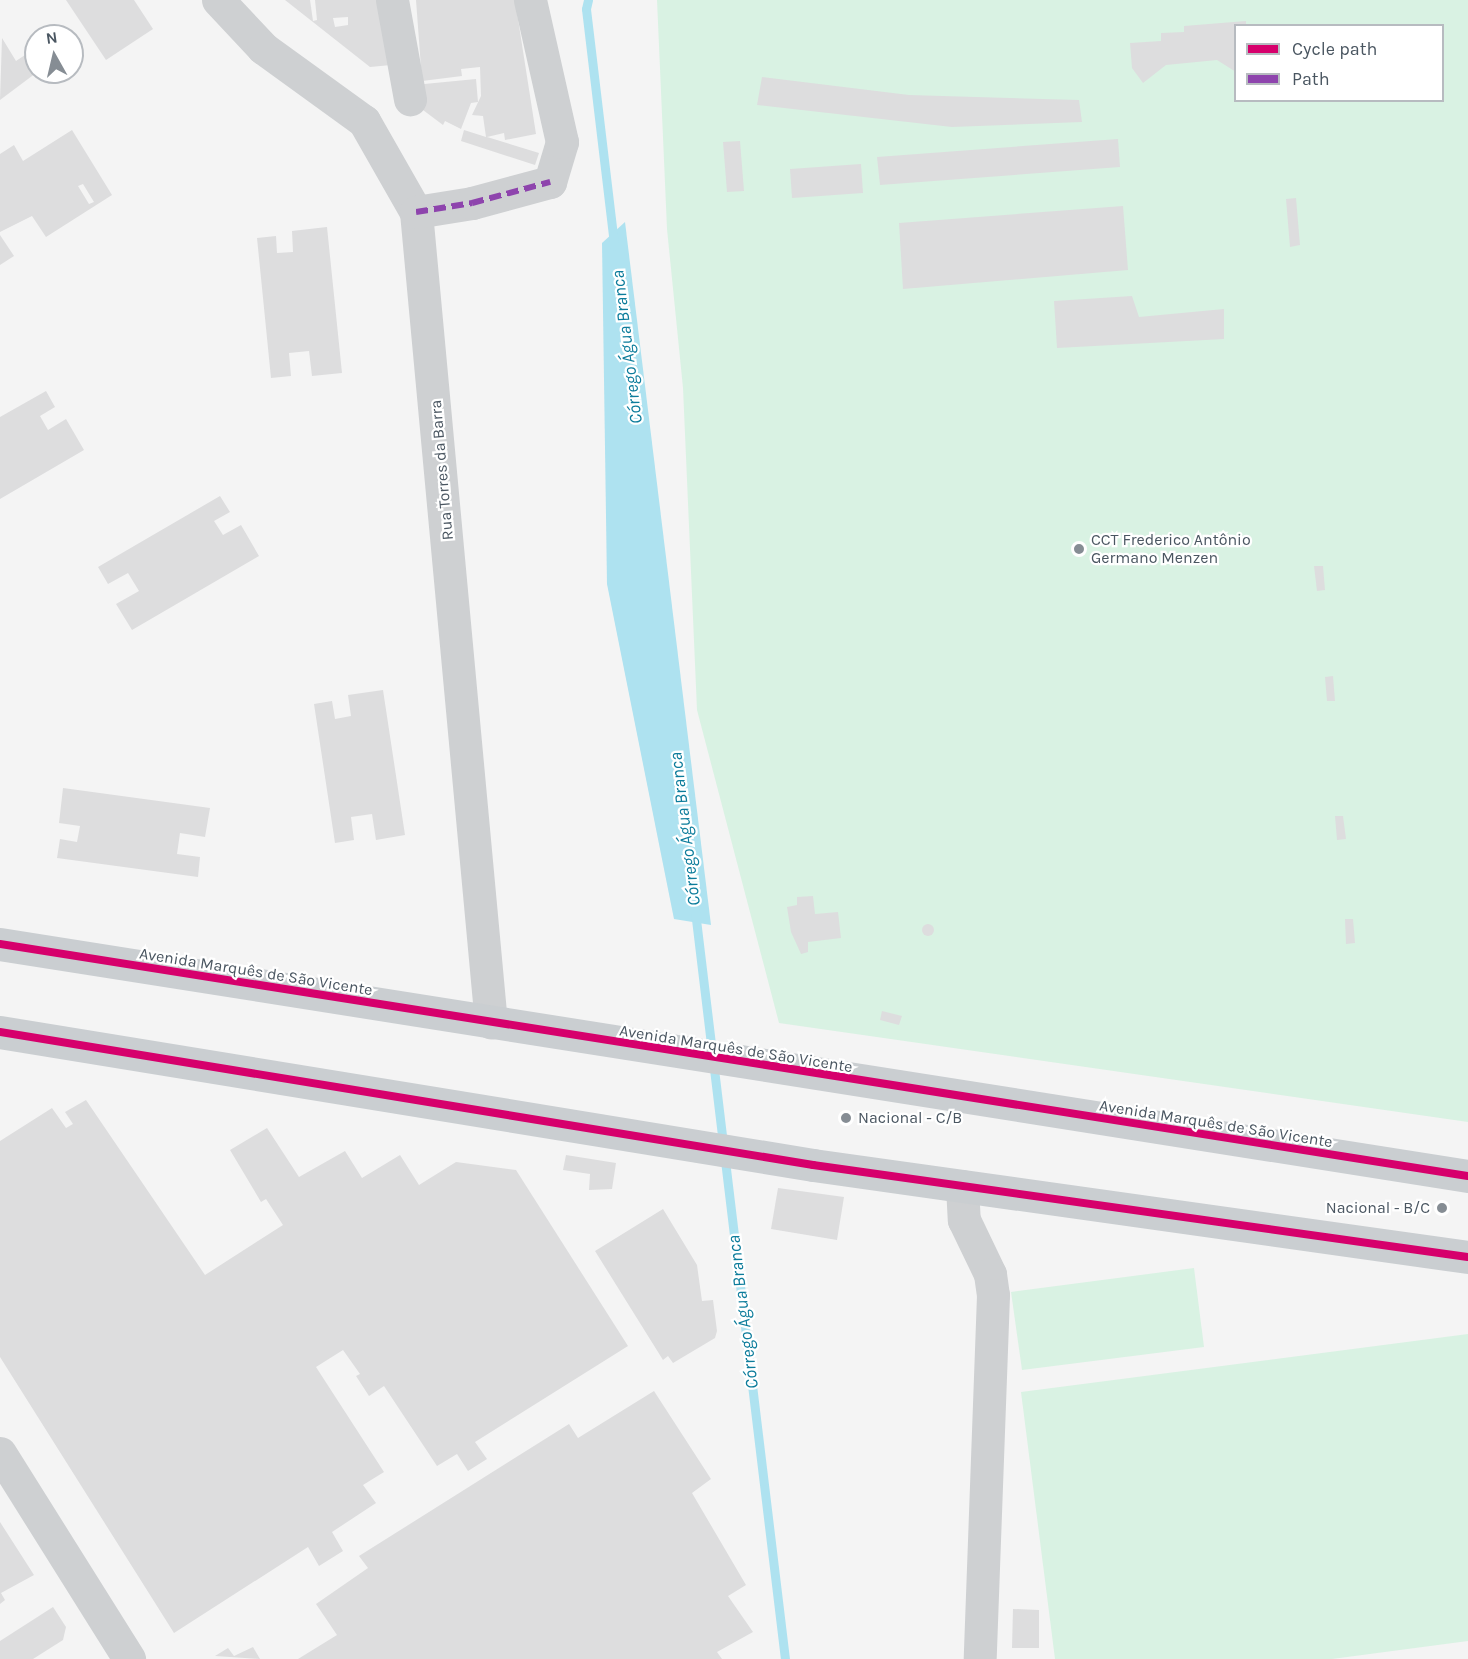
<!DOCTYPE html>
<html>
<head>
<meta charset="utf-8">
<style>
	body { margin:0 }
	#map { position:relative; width:1468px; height:1659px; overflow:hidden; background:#f4f4f4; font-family:Karla,sans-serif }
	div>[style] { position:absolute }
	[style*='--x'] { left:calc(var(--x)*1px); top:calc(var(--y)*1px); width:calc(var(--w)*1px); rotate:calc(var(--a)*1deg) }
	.green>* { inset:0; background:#d9f2e3 }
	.water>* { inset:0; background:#aee2f0 }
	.stream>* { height:9px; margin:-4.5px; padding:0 4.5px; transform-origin:4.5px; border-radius:4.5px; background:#aee2f0 }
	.building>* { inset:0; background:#ddddde }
	.round { border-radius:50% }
	.minor>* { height:33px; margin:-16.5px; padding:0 16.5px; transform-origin:16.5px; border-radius:16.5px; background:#ced0d2 }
	.major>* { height:33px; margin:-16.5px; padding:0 16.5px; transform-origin:16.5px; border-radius:16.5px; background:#caced1 }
	.quiet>* { height:6px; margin-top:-3px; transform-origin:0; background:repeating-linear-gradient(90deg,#8e44ad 0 12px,transparent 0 18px) }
	.cycleway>* { height:8px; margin:-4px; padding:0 4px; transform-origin:4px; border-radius:4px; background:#d6006c }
	.dots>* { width:16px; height:16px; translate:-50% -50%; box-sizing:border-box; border:3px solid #fff; border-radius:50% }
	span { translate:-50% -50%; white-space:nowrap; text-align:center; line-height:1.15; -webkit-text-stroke:4.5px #fff; paint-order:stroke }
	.street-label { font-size:16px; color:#4a5661 }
	.poi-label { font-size:16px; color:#4a5661 }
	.left { translate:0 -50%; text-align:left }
	.right { translate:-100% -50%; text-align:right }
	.water-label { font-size:18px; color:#0c7c9b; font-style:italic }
	.legend { position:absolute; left:1234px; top:24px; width:210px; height:78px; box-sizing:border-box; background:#fff; border:2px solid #b7bbc0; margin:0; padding:8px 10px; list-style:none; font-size:18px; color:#4a5661 }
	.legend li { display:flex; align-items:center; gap:12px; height:30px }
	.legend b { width:30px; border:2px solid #b7bbc0 }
	.north { position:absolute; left:24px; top:24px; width:60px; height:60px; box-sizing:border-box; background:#fff; border:2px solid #b7bbc0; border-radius:50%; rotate:352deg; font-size:16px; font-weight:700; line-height:24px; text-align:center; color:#4a5661 }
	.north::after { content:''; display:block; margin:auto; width:21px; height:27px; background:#868d94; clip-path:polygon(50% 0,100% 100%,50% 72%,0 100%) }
</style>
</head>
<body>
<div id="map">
	<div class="green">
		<div style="clip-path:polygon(evenodd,657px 0,1468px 0,1468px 1122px,779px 1023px,697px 710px,683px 388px,667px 229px,657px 0,1236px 26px,1442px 26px,1442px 100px,1236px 100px,1236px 26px)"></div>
		<div style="clip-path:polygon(1194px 1268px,1204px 1347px,1022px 1370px,1011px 1292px)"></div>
		<div style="clip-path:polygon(1468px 1334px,1468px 1641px,1332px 1659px,1055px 1659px,1021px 1392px)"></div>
	</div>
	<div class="water">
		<div style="clip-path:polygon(625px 222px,711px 925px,674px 919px,607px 584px,602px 243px)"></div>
	</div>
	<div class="stream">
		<div style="--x:588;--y:0;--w:9;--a:103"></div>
		<div style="--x:586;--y:9;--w:238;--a:83.2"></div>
		<div style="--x:695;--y:911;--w:753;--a:83.14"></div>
	</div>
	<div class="building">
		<div style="clip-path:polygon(66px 0,134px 0,153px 29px,106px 60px)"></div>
		<div style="clip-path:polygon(evenodd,285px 0,310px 0,313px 21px,317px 20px,315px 0,383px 0,391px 65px,370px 67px,285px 0,348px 17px,348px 25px,335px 27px,333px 18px,348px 17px)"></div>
		<div style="clip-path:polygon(416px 0,515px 0,536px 134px,505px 140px,504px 133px,487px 137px,539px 153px,535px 165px,461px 141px,464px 130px,486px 137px,483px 116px,472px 115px,481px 96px,480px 67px,461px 69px,462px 76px,422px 81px)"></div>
		<div style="clip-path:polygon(1246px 21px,1246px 26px,1236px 26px,1236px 72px,1217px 60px,1166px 65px,1143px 83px,1132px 68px,1130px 43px,1161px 41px,1161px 33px,1184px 32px,1184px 26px)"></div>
		<div style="clip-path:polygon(2px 38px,16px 61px,25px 55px,36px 73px,0 100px)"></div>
		<div style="clip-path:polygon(762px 77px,909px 95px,1079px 100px,1082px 122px,952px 127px,757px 105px)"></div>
		<div style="clip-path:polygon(476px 79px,478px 102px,471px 103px,461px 129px,445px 121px,443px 125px,419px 107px,414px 85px)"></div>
		<div style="clip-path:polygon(evenodd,72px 130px,112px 195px,46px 237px,32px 216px,0 232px,0 154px,14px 145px,23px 161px,72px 130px,83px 184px,94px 202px,89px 204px,78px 186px,83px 184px)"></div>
		<div style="clip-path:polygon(1118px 139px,1120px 167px,880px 185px,877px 157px)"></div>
		<div style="clip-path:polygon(740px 141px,744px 191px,727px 192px,723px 142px)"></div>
		<div style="clip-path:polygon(861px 164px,863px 193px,792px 198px,790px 169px)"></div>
		<div style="clip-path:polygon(1296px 198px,1300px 245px,1290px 247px,1286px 199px)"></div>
		<div style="clip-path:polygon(1123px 206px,1128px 270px,903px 289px,899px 223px)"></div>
		<div style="clip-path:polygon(327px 227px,342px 373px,312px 376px,309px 351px,289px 353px,291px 376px,271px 378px,257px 238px,276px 236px,277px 253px,293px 252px,292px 231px)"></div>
		<div style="clip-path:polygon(0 235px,14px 256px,0 265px)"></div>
		<div style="clip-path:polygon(1132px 296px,1139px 317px,1224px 309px,1224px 339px,1057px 348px,1054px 301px)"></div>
		<div style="clip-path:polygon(46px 391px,55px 407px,40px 416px,48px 430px,66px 419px,84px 450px,0 499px,0 417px)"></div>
		<div style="clip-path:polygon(220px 496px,230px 512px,214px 521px,223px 535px,241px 525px,259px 556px,132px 630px,116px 604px,139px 591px,128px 573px,108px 584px,98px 567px)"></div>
		<div style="clip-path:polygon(1314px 566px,1323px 566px,1325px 590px,1317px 591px)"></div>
		<div style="clip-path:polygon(1333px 676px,1335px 701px,1327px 701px,1325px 677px)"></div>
		<div style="clip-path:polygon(383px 690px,405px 835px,376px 840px,372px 814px,351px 817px,354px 840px,335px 843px,314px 704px,332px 701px,335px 719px,351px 716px,348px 695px)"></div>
		<div style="clip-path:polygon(63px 788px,210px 808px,205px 837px,180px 833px,177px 854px,200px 857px,198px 877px,57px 858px,60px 839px,77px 842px,80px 826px,59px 823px)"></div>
		<div style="clip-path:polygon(1335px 816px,1343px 816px,1346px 839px,1337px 840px)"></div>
		<div style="clip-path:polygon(813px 896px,815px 914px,838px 912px,841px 938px,808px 942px,808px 952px,801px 954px,791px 932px,787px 907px,797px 905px,797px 897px)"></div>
		<div style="clip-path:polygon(1345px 919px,1353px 919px,1355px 943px,1346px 944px)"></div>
		<div class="round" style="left:922px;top:924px;width:12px;height:12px"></div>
		<div style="clip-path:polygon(882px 1011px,902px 1016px,899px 1025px,880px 1020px)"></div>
		<div style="clip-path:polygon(86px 1100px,205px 1275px,283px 1225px,266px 1199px,261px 1202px,230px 1150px,267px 1128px,299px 1177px,345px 1151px,362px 1178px,400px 1155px,419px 1185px,456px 1162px,516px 1170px,628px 1346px,475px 1442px,487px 1459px,468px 1471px,457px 1454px,437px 1466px,384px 1386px,369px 1396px,356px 1376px,360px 1374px,343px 1350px,316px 1367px,384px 1472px,363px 1485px,376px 1503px,332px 1532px,343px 1551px,319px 1566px,308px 1547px,174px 1633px,0 1357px,0 1141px,52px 1108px,66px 1128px,73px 1124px,65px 1112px)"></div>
		<div style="clip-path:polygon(566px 1155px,616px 1163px,612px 1189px,589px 1190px,590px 1174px,563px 1170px)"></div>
		<div style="clip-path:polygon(778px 1188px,844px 1197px,837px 1240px,771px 1229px)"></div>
		<div style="clip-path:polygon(663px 1209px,697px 1265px,702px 1301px,713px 1300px,717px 1331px,715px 1338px,673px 1363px,668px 1356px,663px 1360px,595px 1251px)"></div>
		<div style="clip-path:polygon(654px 1391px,711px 1479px,692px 1493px,746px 1585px,728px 1596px,753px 1632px,717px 1652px,722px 1659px,298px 1659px,337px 1635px,316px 1604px,368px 1568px,359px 1556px,569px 1424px,578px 1438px)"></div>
		<div style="clip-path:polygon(0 1522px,34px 1575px,1px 1593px,5px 1600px,0 1604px)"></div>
		<div style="clip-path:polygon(53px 1607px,66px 1627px,63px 1640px,33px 1659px,0 1659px,0 1641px)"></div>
		<div style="clip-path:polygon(1013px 1609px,1039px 1610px,1039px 1648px,1012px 1648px)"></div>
		<div style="clip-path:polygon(253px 1647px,260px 1659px,215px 1656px,228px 1648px,234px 1656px)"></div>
	</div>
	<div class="minor">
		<div style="--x:218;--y:0;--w:66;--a:46.8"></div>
		<div style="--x:263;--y:48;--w:125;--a:35.9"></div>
		<div style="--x:364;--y:121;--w:105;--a:60.3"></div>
		<div style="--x:416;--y:212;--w:814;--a:84.72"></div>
		<div style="--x:392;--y:0;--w:101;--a:79.7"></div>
		<div style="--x:416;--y:212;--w:57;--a:-9.1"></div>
		<div style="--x:472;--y:203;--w:81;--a:-15.1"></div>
		<div style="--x:550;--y:182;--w:42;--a:-73.3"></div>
		<div style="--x:562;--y:142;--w:146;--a:-102.7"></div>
		<div style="--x:962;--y:1186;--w:34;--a:87"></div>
		<div style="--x:964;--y:1220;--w:60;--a:64.3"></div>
		<div style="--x:990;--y:1274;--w:21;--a:82"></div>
		<div style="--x:993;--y:1295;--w:363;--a:92.1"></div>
		<div style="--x:0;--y:1453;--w:243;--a:57.9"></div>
	</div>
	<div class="major">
		<div style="--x:0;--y:944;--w:1486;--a:8.98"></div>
		<div style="--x:0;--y:1032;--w:824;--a:9.29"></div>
		<div style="--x:813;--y:1165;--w:661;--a:8"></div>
	</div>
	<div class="quiet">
		<div style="--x:416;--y:212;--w:57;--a:-9.1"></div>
		<div style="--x:472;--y:203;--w:81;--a:-15.1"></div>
	</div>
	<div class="cycleway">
		<div style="--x:0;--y:944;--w:1486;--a:8.98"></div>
		<div style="--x:0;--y:1032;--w:824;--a:9.29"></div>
		<div style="--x:813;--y:1165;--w:661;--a:8"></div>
	</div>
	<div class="dots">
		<div style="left:1079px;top:549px;background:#868d94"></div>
		<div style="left:846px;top:1118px;background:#868d94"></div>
		<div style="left:1442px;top:1208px;background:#868d94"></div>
	</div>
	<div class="street-label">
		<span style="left:442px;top:470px;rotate:-95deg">Rua Torres da Barra</span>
		<span style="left:256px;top:972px;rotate:9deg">Avenida Marquês de São Vicente</span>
		<span style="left:736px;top:1049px;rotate:9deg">Avenida Marquês de São Vicente</span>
		<span style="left:1216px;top:1124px;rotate:9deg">Avenida Marquês de São Vicente</span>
	</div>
	<div class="poi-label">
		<span class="left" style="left:1091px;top:549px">CCT Frederico Antônio<br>Germano Menzen</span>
		<span class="left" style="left:858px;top:1118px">Nacional - C/B</span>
		<span class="right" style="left:1430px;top:1208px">Nacional - B/C</span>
	</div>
	<div class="water-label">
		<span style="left:627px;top:347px;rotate:-97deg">Córrego Água Branca</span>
		<span style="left:685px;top:829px;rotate:-97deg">Córrego Água Branca</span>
		<span style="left:743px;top:1312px;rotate:-97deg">Córrego Água Branca</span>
	</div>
	<ul class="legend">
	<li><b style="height:8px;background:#d6006c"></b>Cycle path</li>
	<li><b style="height:8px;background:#8e44ad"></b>Path</li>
	</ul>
	<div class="north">N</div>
</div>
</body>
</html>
